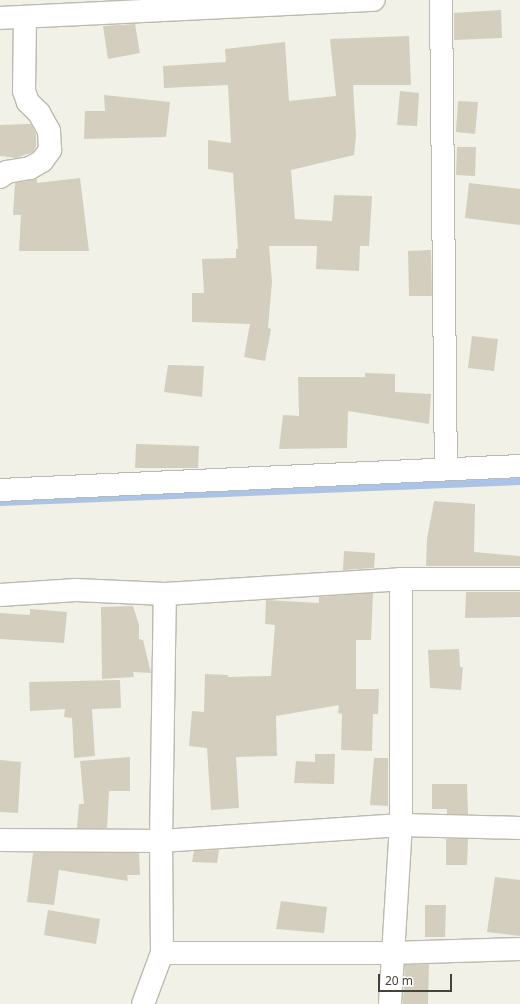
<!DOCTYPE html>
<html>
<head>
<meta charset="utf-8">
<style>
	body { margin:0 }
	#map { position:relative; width:520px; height:1004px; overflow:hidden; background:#f2f1e8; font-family:"Noto Sans",sans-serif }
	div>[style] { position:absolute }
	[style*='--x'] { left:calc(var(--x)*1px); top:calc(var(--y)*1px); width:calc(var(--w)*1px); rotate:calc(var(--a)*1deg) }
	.stream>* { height:7px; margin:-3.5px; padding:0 3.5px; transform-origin:3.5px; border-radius:3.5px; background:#aac4e9 }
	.building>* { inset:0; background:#d3cebe }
	.roads { filter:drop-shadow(1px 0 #bdbaab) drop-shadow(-1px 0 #bdbaab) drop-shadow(0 1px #bdbaab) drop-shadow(0 -1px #bdbaab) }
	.street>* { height:22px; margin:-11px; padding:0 11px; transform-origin:11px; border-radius:11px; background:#fff }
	span { translate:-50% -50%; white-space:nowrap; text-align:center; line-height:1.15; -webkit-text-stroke:4px #fff; paint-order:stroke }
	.scale { position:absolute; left:378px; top:974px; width:74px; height:18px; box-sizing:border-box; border:2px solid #454237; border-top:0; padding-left:5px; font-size:12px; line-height:14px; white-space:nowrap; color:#454237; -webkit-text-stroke:3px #fff; paint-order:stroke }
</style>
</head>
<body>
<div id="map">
	<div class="stream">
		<div style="--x:0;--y:502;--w:520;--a:-2.31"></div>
	</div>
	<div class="building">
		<div style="clip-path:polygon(501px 10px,502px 38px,454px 40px,454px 13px)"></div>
		<div style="clip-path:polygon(135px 24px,140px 53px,108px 59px,103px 26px)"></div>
		<div style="clip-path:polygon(409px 36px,411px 85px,353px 85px,356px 136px,354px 155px,291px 170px,295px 219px,332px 221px,334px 195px,372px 196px,369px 246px,360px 246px,359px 271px,316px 269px,317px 246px,269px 246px,272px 282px,268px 328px,271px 329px,265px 361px,244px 357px,250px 324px,192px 322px,192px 293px,204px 293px,202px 259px,236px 258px,236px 249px,238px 249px,233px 173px,208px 169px,208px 140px,231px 143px,228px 85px,164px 88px,163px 66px,226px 62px,225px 49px,285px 42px,289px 101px,336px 96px,330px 39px)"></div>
		<div style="clip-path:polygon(400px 91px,419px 93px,417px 126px,397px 125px)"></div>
		<div style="clip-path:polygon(104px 95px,170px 102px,166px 137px,84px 139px,85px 111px,105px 111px)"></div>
		<div style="clip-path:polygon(458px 101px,478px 102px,475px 134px,456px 132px)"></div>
		<div style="clip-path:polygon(31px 124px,36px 134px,36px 147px,33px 152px,16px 158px,0 156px,0 125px)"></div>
		<div style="clip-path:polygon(457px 147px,476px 147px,475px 176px,456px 175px)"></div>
		<div style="clip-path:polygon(80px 178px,89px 251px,19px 251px,21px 215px,13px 215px,15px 183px,37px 179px,37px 183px)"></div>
		<div style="clip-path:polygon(469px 183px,520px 189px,520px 225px,465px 218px)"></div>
		<div style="clip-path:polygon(431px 250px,432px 296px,409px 296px,408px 251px)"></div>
		<div style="clip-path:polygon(472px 336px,498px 339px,494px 371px,468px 368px)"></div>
		<div style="clip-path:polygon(168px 365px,204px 366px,202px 397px,164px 392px)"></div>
		<div style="clip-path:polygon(365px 373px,395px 374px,395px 392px,431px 394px,429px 424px,348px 411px,347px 448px,279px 449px,283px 415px,299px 416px,298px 377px,365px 377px)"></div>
		<div style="clip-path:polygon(136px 444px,199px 446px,198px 468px,135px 468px)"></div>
		<div style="clip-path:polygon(434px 501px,475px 504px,474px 552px,520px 556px,520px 566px,426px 566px,427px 539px)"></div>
		<div style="clip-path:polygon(344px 551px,375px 553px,374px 568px,343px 570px)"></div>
		<div style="clip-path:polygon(466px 592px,520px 592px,520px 617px,465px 618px)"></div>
		<div style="clip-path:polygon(373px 593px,371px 640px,356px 640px,356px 689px,379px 689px,378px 714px,373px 714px,372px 751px,341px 750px,342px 714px,338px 713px,339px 705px,276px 716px,277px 756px,236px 757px,239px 808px,211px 810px,207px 748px,189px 746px,192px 711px,204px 712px,205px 674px,228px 675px,228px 677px,271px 676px,275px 625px,265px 624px,266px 600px,319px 603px,319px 597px)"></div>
		<div style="clip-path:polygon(133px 606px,139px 625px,139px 639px,143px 640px,151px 673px,133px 672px,134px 677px,102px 679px,101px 607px)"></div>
		<div style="clip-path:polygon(30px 609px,67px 612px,64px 643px,0 639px,0 613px,30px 615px)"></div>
		<div style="clip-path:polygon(459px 649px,460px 667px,463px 667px,461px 690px,430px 688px,428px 650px)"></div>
		<div style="clip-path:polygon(120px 680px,121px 708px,92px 709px,95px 756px,74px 758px,72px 718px,64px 717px,65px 709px,30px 711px,29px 682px)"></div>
		<div style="clip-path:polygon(315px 754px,335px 754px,334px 784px,294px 783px,296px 761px,315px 762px)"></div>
		<div style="clip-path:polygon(130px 757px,130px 791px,109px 791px,107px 828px,77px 828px,79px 804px,84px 804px,80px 761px)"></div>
		<div style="clip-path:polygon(374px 758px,388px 758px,388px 806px,370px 805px)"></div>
		<div style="clip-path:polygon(0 760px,21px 762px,18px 813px,0 812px)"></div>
		<div style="clip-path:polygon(432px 784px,467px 784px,468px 814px,447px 814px,447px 809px,432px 809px)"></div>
		<div style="clip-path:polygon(446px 839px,468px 839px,467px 865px,446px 865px)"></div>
		<div style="clip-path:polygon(219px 850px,217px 863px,192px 862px,194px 851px)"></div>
		<div style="clip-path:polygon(33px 853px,139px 853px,140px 875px,127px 875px,128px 881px,59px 870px,54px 905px,27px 902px)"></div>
		<div style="clip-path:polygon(495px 877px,520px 880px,520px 936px,487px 932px)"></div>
		<div style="clip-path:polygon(281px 901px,327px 907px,324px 933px,276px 929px)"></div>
		<div style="clip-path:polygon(425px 905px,446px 905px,445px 937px,425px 937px)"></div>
		<div style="clip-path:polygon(48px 910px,100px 919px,96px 944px,44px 935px)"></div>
		<div style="clip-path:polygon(429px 964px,428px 1004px,403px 1004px,405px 965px)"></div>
	</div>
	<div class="roads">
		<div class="street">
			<div style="--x:441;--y:0;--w:469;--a:89.4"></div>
			<div style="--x:0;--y:18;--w:374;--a:-2.8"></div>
			<div style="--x:0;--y:177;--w:9;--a:-36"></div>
			<div style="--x:7;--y:172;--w:23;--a:-10"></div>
			<div style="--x:30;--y:168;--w:14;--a:-30"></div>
			<div style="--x:42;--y:161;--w:14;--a:-54"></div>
			<div style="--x:50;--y:150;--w:19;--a:-93"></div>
			<div style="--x:49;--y:131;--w:21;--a:-119"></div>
			<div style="--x:39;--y:113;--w:16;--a:-135"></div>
			<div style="--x:28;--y:102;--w:12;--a:-110"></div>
			<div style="--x:24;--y:91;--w:74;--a:-89.2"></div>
			<div style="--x:0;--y:490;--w:521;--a:-2.64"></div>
			<div style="--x:0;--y:595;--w:76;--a:-3.8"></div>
			<div style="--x:76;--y:590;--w:89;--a:2.6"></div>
			<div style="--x:165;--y:594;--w:236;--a:-3.6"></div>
			<div style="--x:401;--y:579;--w:119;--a:0"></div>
			<div style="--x:0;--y:840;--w:161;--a:0.4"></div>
			<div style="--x:161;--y:841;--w:241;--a:-3.8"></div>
			<div style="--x:401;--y:825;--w:119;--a:1.4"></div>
			<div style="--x:162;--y:953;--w:229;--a:0"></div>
			<div style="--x:391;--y:953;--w:129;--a:-1.8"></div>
			<div style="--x:143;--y:1004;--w:54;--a:-69.6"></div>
			<div style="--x:162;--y:953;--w:112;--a:-90.5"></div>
			<div style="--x:161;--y:841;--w:247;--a:-89.1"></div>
			<div style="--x:390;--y:1004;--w:179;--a:-86.5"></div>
			<div style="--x:401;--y:825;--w:246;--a:-90"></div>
		</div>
	</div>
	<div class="scale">20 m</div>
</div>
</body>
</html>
